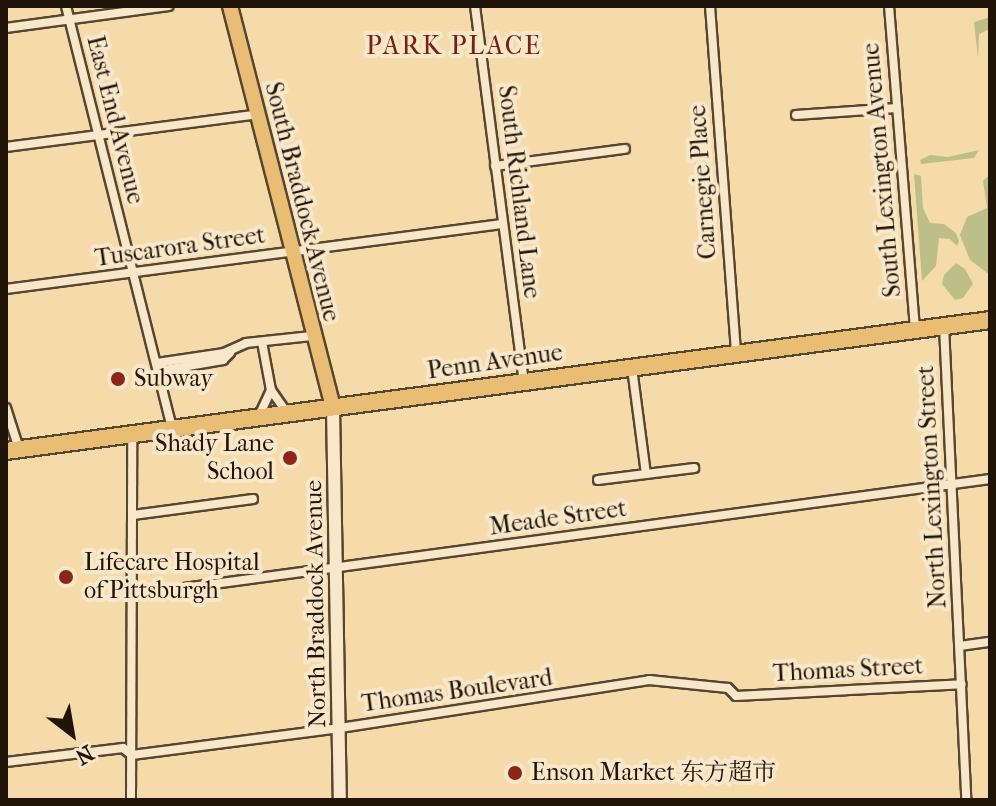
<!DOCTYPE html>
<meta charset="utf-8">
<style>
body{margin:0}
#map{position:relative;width:996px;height:806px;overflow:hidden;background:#f5daaa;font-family:"IM FELL French Canon","Noto Serif SC",serif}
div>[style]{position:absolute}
.green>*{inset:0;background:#bcc088}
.roads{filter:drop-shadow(2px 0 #564631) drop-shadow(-2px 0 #564631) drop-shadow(0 2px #564631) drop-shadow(0 -2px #564631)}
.street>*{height:8px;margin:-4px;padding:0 4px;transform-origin:4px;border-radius:4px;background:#f8e7c8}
.secondary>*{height:12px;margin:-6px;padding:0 6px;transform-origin:6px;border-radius:6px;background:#f8e7c8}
.primary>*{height:14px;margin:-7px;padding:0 7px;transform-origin:7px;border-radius:7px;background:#eabd75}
.highway>*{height:16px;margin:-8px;padding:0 8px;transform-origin:8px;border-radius:8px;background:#eabd75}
.dots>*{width:22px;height:22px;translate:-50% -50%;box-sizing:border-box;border:4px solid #f8e7c8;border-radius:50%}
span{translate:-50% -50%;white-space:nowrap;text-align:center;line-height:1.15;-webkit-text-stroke:8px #f8e7c8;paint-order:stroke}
.street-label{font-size:24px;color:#211409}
.poi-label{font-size:24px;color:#211409}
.left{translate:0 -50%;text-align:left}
.right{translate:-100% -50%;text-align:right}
.neighbourhood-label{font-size:26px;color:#7a1f14;letter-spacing:2px}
.frame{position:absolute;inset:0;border:8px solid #211409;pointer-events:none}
.north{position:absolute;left:32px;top:694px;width:80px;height:80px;-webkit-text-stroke:6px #f8e7c8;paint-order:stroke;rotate:149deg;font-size:22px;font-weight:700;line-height:32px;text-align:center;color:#211409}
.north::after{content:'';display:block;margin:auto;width:28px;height:36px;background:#211409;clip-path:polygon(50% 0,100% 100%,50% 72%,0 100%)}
</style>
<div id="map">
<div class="green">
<div style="clip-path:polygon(990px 17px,990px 29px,979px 34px,978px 58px,974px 22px)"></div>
<div style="clip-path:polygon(979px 150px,974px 158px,921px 164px,920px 160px,930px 155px,948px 157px)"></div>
<div style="clip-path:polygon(914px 174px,921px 176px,923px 208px,930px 223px,944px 224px,956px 233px,959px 241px,957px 246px,950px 239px,939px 238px,936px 266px,922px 281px)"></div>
<div style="clip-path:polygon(990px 174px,990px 275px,970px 260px,960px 235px,967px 217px,987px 208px,983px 181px)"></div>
<div style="clip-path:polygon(956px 263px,965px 269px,973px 284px,963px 298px,955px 300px,942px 284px,944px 275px)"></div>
</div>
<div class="roads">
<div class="street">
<div style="left:66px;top:6px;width:436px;rotate:75.9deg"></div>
<div style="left:475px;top:6px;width:378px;rotate:82.6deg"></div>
<div style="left:710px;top:6px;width:348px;rotate:85.7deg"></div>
<div style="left:889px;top:6px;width:325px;rotate:85.4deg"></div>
<div style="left:6px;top:28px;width:164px;rotate:-7.7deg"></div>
<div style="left:796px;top:115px;width:101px;rotate:-4deg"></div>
<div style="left:6px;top:147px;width:255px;rotate:-7.4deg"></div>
<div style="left:495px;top:166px;width:131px;rotate:-7.5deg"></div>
<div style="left:6px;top:289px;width:500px;rotate:-7.47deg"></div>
<div style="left:944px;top:326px;width:475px;rotate:87.3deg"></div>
<div style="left:262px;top:342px;width:49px;rotate:79.4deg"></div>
<div style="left:271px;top:390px;width:28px;rotate:55deg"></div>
<div style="left:157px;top:363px;width:68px;rotate:-8.5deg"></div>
<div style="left:224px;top:353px;width:24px;rotate:-24deg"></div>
<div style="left:246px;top:343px;width:66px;rotate:-6.1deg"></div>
<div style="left:632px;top:368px;width:107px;rotate:82.5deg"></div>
<div style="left:159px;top:371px;width:65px;rotate:-9.8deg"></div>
<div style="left:223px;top:360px;width:10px;rotate:-45deg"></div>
<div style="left:6px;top:408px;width:43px;rotate:72.4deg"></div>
<div style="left:258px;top:418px;width:31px;rotate:-65deg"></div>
<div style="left:598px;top:480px;width:97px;rotate:-7.1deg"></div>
<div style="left:133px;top:515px;width:121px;rotate:-7.6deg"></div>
<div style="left:132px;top:595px;width:866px;rotate:-7.7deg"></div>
<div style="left:960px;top:646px;width:30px;rotate:-8deg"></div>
<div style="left:6px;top:762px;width:118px;rotate:-6.8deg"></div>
<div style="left:123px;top:748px;width:11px;rotate:38deg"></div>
<div style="left:132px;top:755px;width:210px;rotate:-7.4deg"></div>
<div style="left:340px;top:728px;width:313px;rotate:-8.8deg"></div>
<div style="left:649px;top:680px;width:79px;rotate:5.8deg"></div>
<div style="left:728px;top:688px;width:11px;rotate:45deg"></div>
<div style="left:736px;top:696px;width:226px;rotate:-3deg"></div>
<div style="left:131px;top:800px;width:365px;rotate:-89.8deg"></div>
</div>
<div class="secondary">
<div style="left:333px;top:408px;width:392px;rotate:89deg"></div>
</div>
<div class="primary">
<div style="left:230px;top:6px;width:415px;rotate:75.6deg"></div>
</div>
<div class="highway">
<div style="left:6px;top:451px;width:993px;rotate:-7.58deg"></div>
</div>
</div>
<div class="dots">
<div style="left:118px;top:379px;background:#8f2418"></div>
<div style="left:290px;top:458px;background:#8f2418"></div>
<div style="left:66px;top:577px;background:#8f2418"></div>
<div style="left:515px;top:773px;background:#8f2418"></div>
</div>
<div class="street-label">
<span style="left:115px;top:120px;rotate:76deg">East End Avenue</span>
<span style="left:882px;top:170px;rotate:-95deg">South Lexington Avenue</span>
<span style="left:703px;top:182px;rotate:-94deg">Carnegie Place</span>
<span style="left:519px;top:192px;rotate:83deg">South Richland Lane</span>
<span style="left:302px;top:202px;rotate:76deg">South Braddock Avenue</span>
<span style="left:180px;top:247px;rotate:-8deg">Tuscarora Street</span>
<span style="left:495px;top:362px;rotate:-8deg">Penn Avenue</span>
<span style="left:932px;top:487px;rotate:-93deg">North Lexington Street</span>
<span style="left:558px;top:518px;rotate:-8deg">Meade Street</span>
<span style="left:316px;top:604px;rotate:-91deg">North Braddock Avenue</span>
<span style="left:848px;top:670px;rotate:-3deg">Thomas Street</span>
<span style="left:457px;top:691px;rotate:-8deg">Thomas Boulevard</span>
</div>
<div class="poi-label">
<span class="left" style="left:134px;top:379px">Subway</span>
<span class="right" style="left:274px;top:458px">Shady Lane<br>School</span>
<span class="left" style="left:84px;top:577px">Lifecare Hospital<br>of Pittsburgh</span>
<span class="left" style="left:531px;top:773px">Enson Market 东方超市</span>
</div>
<div class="neighbourhood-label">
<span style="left:454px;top:46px">PARK PLACE</span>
</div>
<div class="frame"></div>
<div class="north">N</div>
</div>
